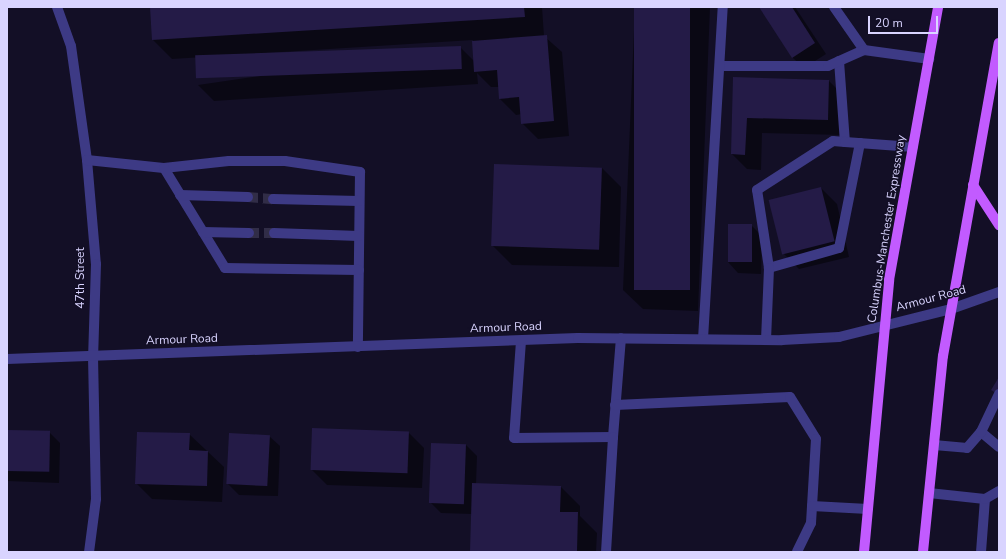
<!DOCTYPE html>
<style>
body{margin:0}
#map{position:relative;width:1006px;height:559px;overflow:hidden;background:#130f26;font-family:"Nunito Sans",sans-serif}
div>[style]{position:absolute}
.shadow>*{inset:0;background:#0007}
.building>*{inset:0;background:#241b47;transform-origin:0 0}
.minor-tunnel>*{height:10px;margin-top:-5px;transform-origin:0;background:repeating-linear-gradient(90deg,#312d47 0 10px,transparent 0 15px)}
.minor>*{height:10px;margin:-5px;padding:0 5px;transform-origin:5px;border-radius:5px;background:#3d3a85}
.major>*{height:10px;margin:-5px;padding:0 5px;transform-origin:5px;border-radius:5px;background:#c25bff}
span{translate:-50% -50%;white-space:nowrap;text-align:center;line-height:1.15;-webkit-text-stroke:3px #130f26;paint-order:stroke}
.street-label{font-size:12px;color:#d9d4ff}
.frame{position:absolute;inset:0;border:8px solid #d9d4ff;pointer-events:none}
.scale{position:absolute;left:868px;top:16px;width:70px;height:18px;box-sizing:border-box;border:2px solid #d9d4ff;border-top:0;padding-left:5px;font-size:12px;line-height:14px;white-space:nowrap;color:#d9d4ff;-webkit-text-stroke:3px #130f26;paint-order:stroke}
</style>
<div id="map">
<div class="shadow">
<div style="clip-path:polygon(151px 7px,542px 7px,544px 36px,562px 52px,569px 136px,538px 139px,522px 123px,522px 114px,516px 115px,500px 99px,499px 87px,491px 87px,477px 73px,478px 84px,214px 101px,198px 85px,460px 47px,474px 61px,473px 40px,172px 59px,153px 40px)"></div>
<div style="clip-path:polygon(635px 7px,710px 7px,698px 311px,643px 309px,623px 290px)"></div>
<div style="clip-path:polygon(760px 7px,795px 7px,826px 54px,804px 68px,793px 58px)"></div>
<div style="clip-path:polygon(734px 78px,829px 81px,844px 96px,843px 135px,762px 133px,761px 170px,747px 169px,732px 154px)"></div>
<div style="clip-path:polygon(602px 168px,621px 187px,619px 267px,512px 265px,493px 246px)"></div>
<div style="clip-path:polygon(821px 188px,837px 204px,849px 257px,799px 269px,783px 253px)"></div>
<div style="clip-path:polygon(729px 225px,751px 225px,762px 236px,761px 274px,738px 273px,728px 262px)"></div>
<div style="clip-path:polygon(7px 431px,49px 432px,60px 443px,59px 483px,7px 481px)"></div>
<div style="clip-path:polygon(408px 432px,424px 448px,422px 488px,327px 485px,311px 469px)"></div>
<div style="clip-path:polygon(189px 434px,224px 467px,222px 502px,152px 499px,136px 483px)"></div>
<div style="clip-path:polygon(269px 436px,280px 446px,278px 496px,239px 495px,228px 484px)"></div>
<div style="clip-path:polygon(466px 445px,477px 456px,476px 484px,561px 487px,580px 506px,580px 516px,597px 533px,596px 552px,471px 552px,472px 514px,441px 513px,430px 502px)"></div>
</div>
<div class="building">
<div style="clip-path:polygon(150px 7px,524px 7px,525px 17px,152px 40px)"></div>
<div style="left:634px;top:7px;width:56px;height:283px"></div>
<div style="clip-path:polygon(759px 7px,792px 7px,815px 43px,792px 58px)"></div>
<div style="clip-path:polygon(547px 35px,554px 121px,521px 124px,519px 97px,499px 99px,497px 70px,474px 72px,472px 41px)"></div>
<div style="left:461px;top:46px;width:23px;height:266px;rotate:88deg"></div>
<div style="clip-path:polygon(733px 77px,829px 80px,828px 120px,747px 118px,745px 155px,731px 154px)"></div>
<div style="left:494px;top:164px;width:108px;height:82px;rotate:2deg"></div>
<div style="left:821px;top:187px;width:56px;height:54px;rotate:76deg"></div>
<div style="left:728px;top:224px;width:24px;height:38px"></div>
<div style="clip-path:polygon(999px 377px,999px 395px,991px 390px)"></div>
<div style="left:312px;top:428px;width:97px;height:42px;rotate:2deg"></div>
<div style="left:7px;top:430px;width:43px;height:41px;rotate:1deg"></div>
<div style="clip-path:polygon(137px 432px,190px 433px,189px 450px,208px 451px,207px 486px,135px 484px)"></div>
<div style="left:229px;top:433px;width:41px;height:51px;rotate:3deg"></div>
<div style="left:431px;top:443px;width:35px;height:60px;rotate:2deg"></div>
<div style="clip-path:polygon(472px 483px,561px 486px,560px 512px,578px 512px,577px 552px,470px 552px)"></div>
</div>
<div class="minor-tunnel">
<div style="left:248px;top:197px;width:25px;rotate:5deg"></div>
<div style="left:249px;top:233px;width:25px"></div>
</div>
<div class="minor">
<div style="left:57px;top:7px;width:41px;rotate:70.3deg"></div>
<div style="left:71px;top:46px;width:115px;rotate:82deg"></div>
<div style="left:87px;top:160px;width:104px;rotate:85.1deg"></div>
<div style="left:96px;top:264px;width:93px;rotate:91.8deg"></div>
<div style="left:93px;top:357px;width:142px;rotate:88.8deg"></div>
<div style="left:96px;top:499px;width:53px;rotate:97.5deg"></div>
<div style="left:834px;top:7px;width:52px;rotate:55.1deg"></div>
<div style="left:864px;top:50px;width:66px;rotate:7.9deg"></div>
<div style="left:839px;top:61px;width:81px;rotate:85.8deg"></div>
<div style="left:720px;top:66px;width:108px"></div>
<div style="left:828px;top:66px;width:39px;rotate:-24deg"></div>
<div style="left:860px;top:143px;width:107px;rotate:101.3deg"></div>
<div style="left:839px;top:248px;width:73px;rotate:164.1deg"></div>
<div style="left:769px;top:268px;width:79px;rotate:-98.7deg"></div>
<div style="left:757px;top:190px;width:90px;rotate:-32.8deg"></div>
<div style="left:833px;top:141px;width:12px;rotate:5deg"></div>
<div style="left:845px;top:142px;width:68px;rotate:4.2deg"></div>
<div style="left:87px;top:160px;width:77px;rotate:5.9deg"></div>
<div style="left:164px;top:168px;width:65px;rotate:-6.1deg"></div>
<div style="left:229px;top:161px;width:56px"></div>
<div style="left:285px;top:161px;width:76px;rotate:8.3deg"></div>
<div style="left:360px;top:172px;width:175px;rotate:90.7deg"></div>
<div style="left:164px;top:168px;width:117px;rotate:58.6deg"></div>
<div style="left:225px;top:268px;width:134px;rotate:0.9deg"></div>
<div style="left:180px;top:195px;width:68px;rotate:1.7deg"></div>
<div style="left:273px;top:199px;width:86px;rotate:1.3deg"></div>
<div style="left:203px;top:232px;width:46px;rotate:1.2deg"></div>
<div style="left:274px;top:233px;width:85px;rotate:2deg"></div>
<div style="left:703px;top:339px;width:333px;rotate:-86.6deg"></div>
<div style="left:766px;top:340px;width:72px;rotate:-87.6deg"></div>
<div style="left:521px;top:341px;width:97px;rotate:94.1deg"></div>
<div style="left:514px;top:438px;width:99px;rotate:-0.6deg"></div>
<div style="left:613px;top:437px;width:99px;rotate:-85.4deg"></div>
<div style="left:7px;top:359px;width:571px;rotate:-2.11deg"></div>
<div style="left:578px;top:338px;width:204px;rotate:0.6deg"></div>
<div style="left:782px;top:340px;width:57px;rotate:-3deg"></div>
<div style="left:839px;top:337px;width:115px;rotate:-14deg"></div>
<div style="left:951px;top:309px;width:51px;rotate:-19.5deg"></div>
<div style="left:615px;top:405px;width:175px;rotate:-2.6deg"></div>
<div style="left:790px;top:397px;width:49px;rotate:58.2deg"></div>
<div style="left:816px;top:439px;width:84px;rotate:93.4deg"></div>
<div style="left:811px;top:523px;width:32px;rotate:116deg"></div>
<div style="left:981px;top:432px;width:23px;rotate:40deg"></div>
<div style="left:934px;top:445px;width:33px;rotate:5deg"></div>
<div style="left:967px;top:448px;width:21px;rotate:-49deg"></div>
<div style="left:981px;top:432px;width:42px;rotate:-64.7deg"></div>
<div style="left:929px;top:493px;width:56px;rotate:6.1deg"></div>
<div style="left:812px;top:506px;width:56px;rotate:3.1deg"></div>
<div style="left:606px;top:552px;width:115px;rotate:-86.5deg"></div>
<div style="left:981px;top:552px;width:53px;rotate:-85.7deg"></div>
<div style="left:985px;top:499px;width:16px;rotate:-30deg"></div>
</div>
<div class="major">
<div style="left:973px;top:185px;width:48px;rotate:57deg"></div>
<div style="left:864px;top:552px;width:273px;rotate:-84.7deg"></div>
<div style="left:889px;top:280px;width:277px;rotate:-79.8deg"></div>
<div style="left:923px;top:552px;width:197px;rotate:-84.2deg"></div>
<div style="left:943px;top:356px;width:318px;rotate:-79.9deg"></div>
</div>
<div class="street-label">
<span style="left:887px;top:229px;rotate:-81deg">Columbus-Manchester Expressway</span>
<span style="left:81px;top:278px;rotate:-90deg">47th Street</span>
<span style="left:931px;top:299px;rotate:-15deg">Armour Road</span>
<span style="left:506px;top:328px;rotate:-2deg">Armour Road</span>
<span style="left:182px;top:340px;rotate:-2deg">Armour Road</span>
</div>
<div class="frame"></div>
<div class="scale">20 m</div>
</div>
